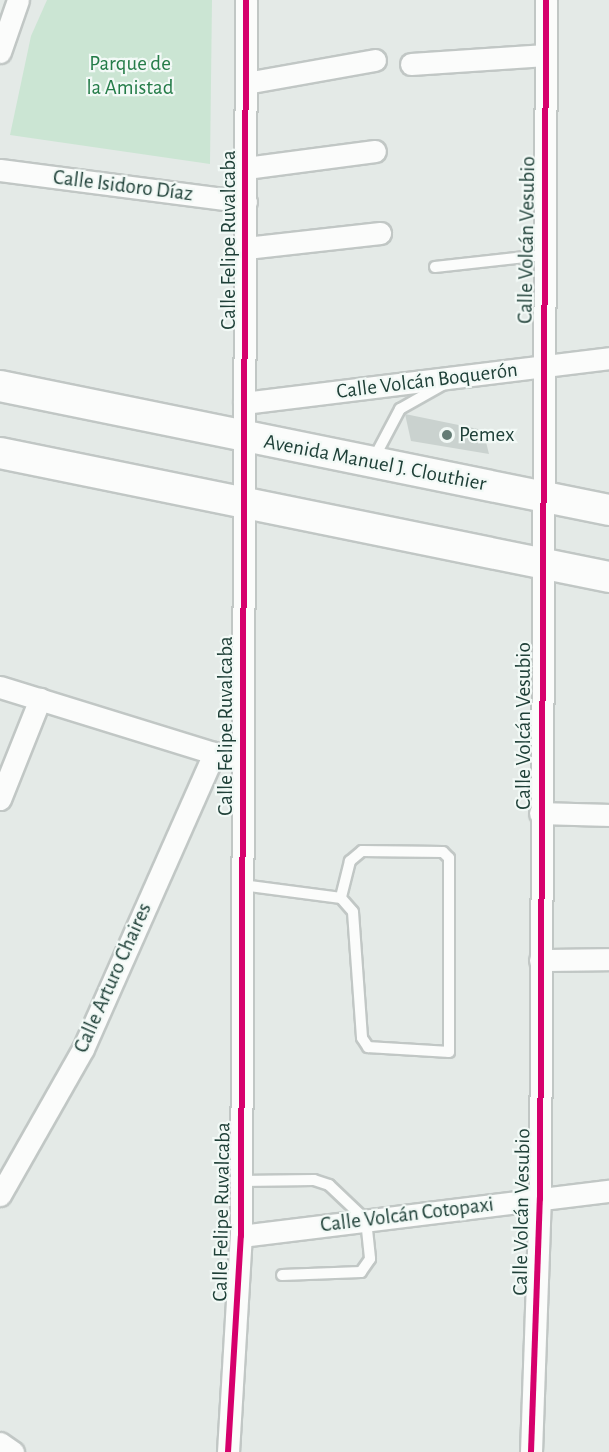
<!DOCTYPE html>
<meta charset="utf-8">
<style>
body{margin:0}
#map{position:relative;width:609px;height:1452px;overflow:hidden;background:#e4eae7;font-family:"Alegreya Sans",sans-serif}
div>[style]{position:absolute}
.green>*{inset:0;background:#cbe5d3}
.building>*{inset:0;background:#cad2cf}
.roads{filter:drop-shadow(2px 0 #c1c7c5) drop-shadow(-2px 0 #c1c7c5) drop-shadow(0 2px #c1c7c5) drop-shadow(0 -2px #c1c7c5)}
.service>*{height:10px;margin:-5px;padding:0 5px;transform-origin:5px;border-radius:5px;background:#fbfcfb}
.minor>*{height:21px;margin:-10.5px;padding:0 10.5px;transform-origin:10.5px;border-radius:10.5px;background:#fbfcfb}
.secondary>*{height:30px;margin:-15px;padding:0 15px;transform-origin:15px;border-radius:15px;background:#fbfcfb}
.cycleway>*{height:6px;margin:-3px;padding:0 3px;transform-origin:3px;border-radius:3px;background:#d6006c}
.dots>*{width:16px;height:16px;translate:-50% -50%;box-sizing:border-box;border:3px solid #f2f9f6;border-radius:50%}
span{translate:-50% -50%;white-space:nowrap;text-align:center;line-height:1.15;-webkit-text-stroke:4.5px #f2f9f6;paint-order:stroke}
.park-label{font-size:21px;color:#247c48}
.street-label{font-size:21px;color:#1f4038}
.poi-label{font-size:21px;color:#1f4038}
.left{translate:0 -50%;text-align:left}
</style>
<div id="map">
<div class="green">
<div style="clip-path:polygon(47px 0,212px 0,210px 164px,10px 135px,31px 36px)"></div>
</div>
<div class="building">
<div style="clip-path:polygon(405px 414px,483px 430px,489px 454px,411px 441px)"></div>
</div>
<div class="roads">
<div class="service">
<div style="left:435px;top:267px;width:109px;rotate:-6.3deg"></div>
<div style="left:373px;top:460px;width:58px;rotate:-62.1deg"></div>
<div style="left:400px;top:409px;width:53px;rotate:-29.5deg"></div>
<div style="left:242px;top:885px;width:100px;rotate:7.5deg"></div>
<div style="left:341px;top:898px;width:18px;rotate:49deg"></div>
<div style="left:353px;top:912px;width:126px;rotate:85.9deg"></div>
<div style="left:362px;top:1038px;width:11px;rotate:56deg"></div>
<div style="left:368px;top:1047px;width:81px;rotate:3.5deg"></div>
<div style="left:449px;top:1052px;width:194px;rotate:-90deg"></div>
<div style="left:449px;top:858px;width:8px;rotate:-135deg"></div>
<div style="left:443px;top:852px;width:81px;rotate:-179.3deg"></div>
<div style="left:362px;top:851px;width:16px;rotate:140deg"></div>
<div style="left:350px;top:861px;width:38px;rotate:104deg"></div>
<div style="left:241px;top:1181px;width:73px;rotate:-0.8deg"></div>
<div style="left:314px;top:1180px;width:16px;rotate:18deg"></div>
<div style="left:329px;top:1185px;width:51px;rotate:43.4deg"></div>
<div style="left:366px;top:1220px;width:39px;rotate:84deg"></div>
<div style="left:370px;top:1259px;width:16px;rotate:125deg"></div>
<div style="left:361px;top:1272px;width:79px;rotate:177.8deg"></div>
</div>
<div class="minor">
<div style="left:0;top:52px;width:55px;rotate:-70.9deg"></div>
<div style="left:411px;top:64px;width:135px;rotate:-3.8deg"></div>
<div style="left:246px;top:83px;width:131px;rotate:-10.1deg"></div>
<div style="left:246px;top:168px;width:130px;rotate:-7.5deg"></div>
<div style="left:0;top:170px;width:248px;rotate:7.4deg"></div>
<div style="left:246px;top:248px;width:135px;rotate:-6.4deg"></div>
<div style="left:244px;top:403px;width:368px;rotate:-7deg"></div>
<div style="left:0;top:687px;width:237px;rotate:17.2deg"></div>
<div style="left:0;top:799px;width:108px;rotate:-68.2deg"></div>
<div style="left:540px;top:813px;width:69px;rotate:1.7deg"></div>
<div style="left:540px;top:960px;width:69px;rotate:-0.8deg"></div>
<div style="left:0;top:1195px;width:168px;rotate:-60.4deg"></div>
<div style="left:83px;top:1049px;width:324px;rotate:-66.1deg"></div>
<div style="left:241px;top:1236px;width:371px;rotate:-7deg"></div>
<div style="left:0;top:1443px;width:16px;rotate:35deg"></div>
<div style="left:228px;top:1452px;width:216px;rotate:-86.6deg"></div>
<div style="left:241px;top:1236px;width:1236px;rotate:-89.77deg"></div>
<div style="left:531px;top:1452px;width:253px;rotate:-88deg"></div>
<div style="left:540px;top:1199px;width:1199px;rotate:-89.71deg"></div>
</div>
<div class="secondary">
<div style="left:0;top:386px;width:621px;rotate:11.51deg"></div>
<div style="left:0;top:453px;width:621px;rotate:11.51deg"></div>
</div>
</div>
<div class="cycleway">
<div style="left:228px;top:1452px;width:216px;rotate:-86.6deg"></div>
<div style="left:241px;top:1236px;width:1236px;rotate:-89.77deg"></div>
<div style="left:531px;top:1452px;width:253px;rotate:-88deg"></div>
<div style="left:540px;top:1199px;width:1199px;rotate:-89.71deg"></div>
</div>
<div class="dots">
<div style="left:447px;top:435px;background:#647c75"></div>
</div>
<div class="park-label">
<span style="left:130px;top:76px">Parque de<br>la Amistad</span>
</div>
<div class="street-label">
<span style="left:123px;top:186px;rotate:7deg">Calle Isidoro Díaz</span>
<span style="left:229px;top:240px;rotate:-90deg">Calle Felipe Ruvalcaba</span>
<span style="left:527px;top:240px;rotate:-89deg">Calle Volcán Vesubio</span>
<span style="left:427px;top:381px;rotate:-7deg">Calle Volcán Boquerón</span>
<span style="left:375px;top:463px;rotate:11deg">Avenida Manuel J. Clouthier</span>
<span style="left:226px;top:726px;rotate:-90deg">Calle Felipe Ruvalcaba</span>
<span style="left:524px;top:726px;rotate:-90deg">Calle Volcán Vesubio</span>
<span style="left:113px;top:978px;rotate:-66deg">Calle Arturo Chaires</span>
<span style="left:222px;top:1212px;rotate:-89deg">Calle Felipe Ruvalcaba</span>
<span style="left:522px;top:1212px;rotate:-89deg">Calle Volcán Vesubio</span>
<span style="left:407px;top:1215px;rotate:-7deg">Calle Volcán Cotopaxi</span>
</div>
<div class="poi-label">
<span class="left" style="left:459px;top:435px">Pemex</span>
</div>
</div>
